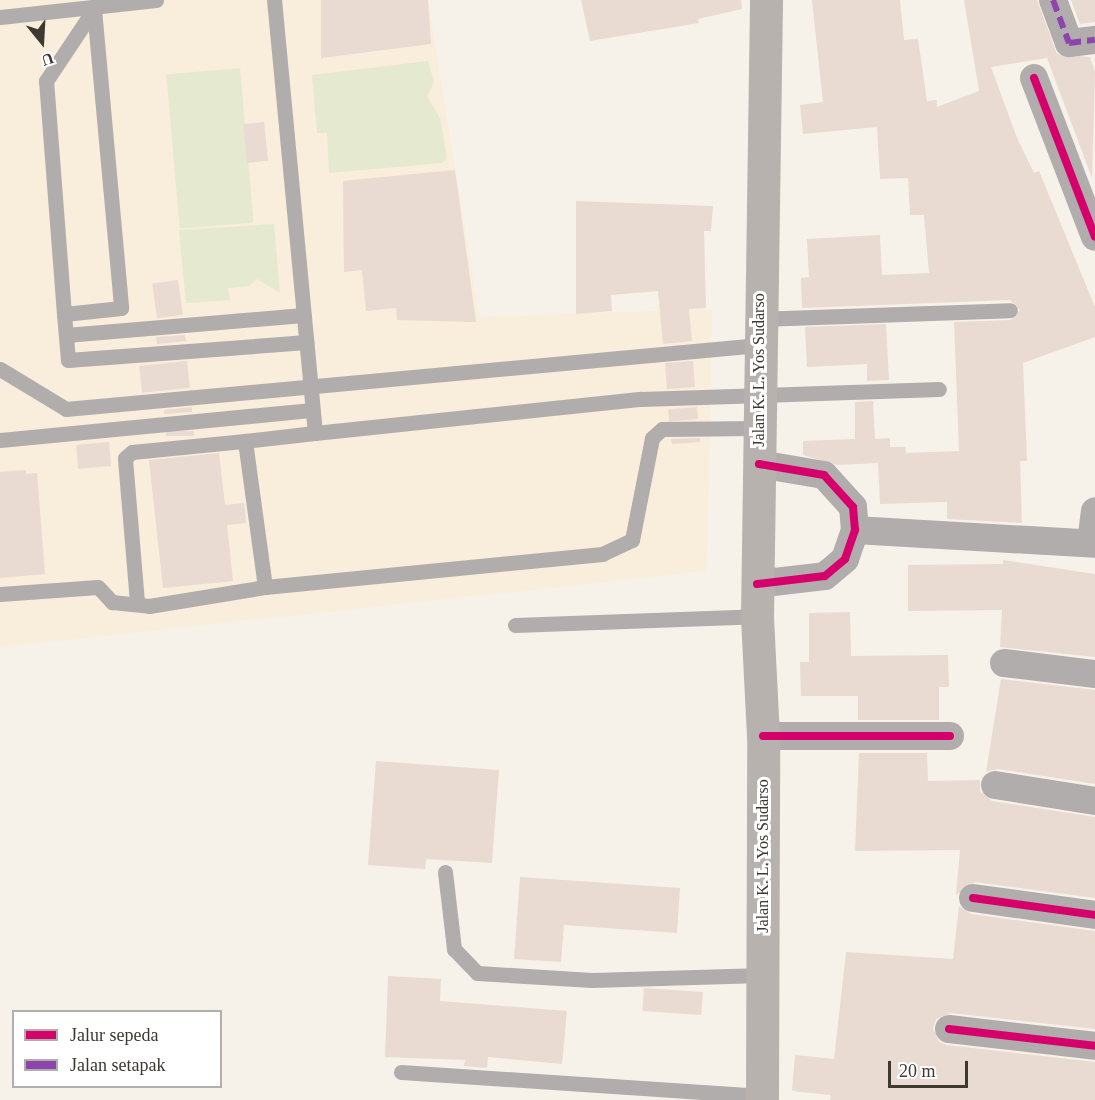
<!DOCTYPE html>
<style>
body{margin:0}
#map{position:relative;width:1095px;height:1100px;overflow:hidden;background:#f7f2e9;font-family:"Times New Roman",serif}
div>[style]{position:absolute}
.built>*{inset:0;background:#f9eddb}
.green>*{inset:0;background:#e4e9cf;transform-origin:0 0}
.building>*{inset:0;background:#e9dad2;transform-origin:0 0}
.service>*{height:15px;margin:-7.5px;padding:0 7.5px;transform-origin:7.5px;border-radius:7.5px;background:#b0adac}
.minor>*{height:28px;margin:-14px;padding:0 14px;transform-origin:14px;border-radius:14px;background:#b0adac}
.trunk>*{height:33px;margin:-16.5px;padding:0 16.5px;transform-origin:16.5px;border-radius:16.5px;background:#b7b2ae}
.quiet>*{height:6px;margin-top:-3px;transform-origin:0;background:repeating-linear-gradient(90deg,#8e44ad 0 12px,transparent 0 18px)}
.cycleway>*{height:8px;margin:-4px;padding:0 4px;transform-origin:4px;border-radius:4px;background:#d6006c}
span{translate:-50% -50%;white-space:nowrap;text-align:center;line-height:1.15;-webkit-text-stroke:6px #fff;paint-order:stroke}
.street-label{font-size:16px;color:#3d3830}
.legend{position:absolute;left:12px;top:1010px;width:210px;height:78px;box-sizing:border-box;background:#fff;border:2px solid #b1afac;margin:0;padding:8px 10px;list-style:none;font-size:18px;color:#3d3830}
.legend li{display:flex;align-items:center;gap:12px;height:30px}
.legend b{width:30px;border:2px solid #b1afac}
.north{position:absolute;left:12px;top:12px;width:60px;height:60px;-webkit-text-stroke:4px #fff;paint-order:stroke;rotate:162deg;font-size:16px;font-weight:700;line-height:24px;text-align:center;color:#3d3830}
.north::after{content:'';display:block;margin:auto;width:21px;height:27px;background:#3d3830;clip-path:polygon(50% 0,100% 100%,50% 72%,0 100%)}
.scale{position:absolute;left:888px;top:1061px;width:80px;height:27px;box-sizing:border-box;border:3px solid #3d3830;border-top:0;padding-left:8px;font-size:18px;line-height:21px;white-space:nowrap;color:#3d3830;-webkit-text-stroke:4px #fff;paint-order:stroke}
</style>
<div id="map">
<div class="built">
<div style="clip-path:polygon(0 0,428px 0,479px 317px,712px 309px,707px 571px,0 647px)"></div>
</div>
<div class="green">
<div style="clip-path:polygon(428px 61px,434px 82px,427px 96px,440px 118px,447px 158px,442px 163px,329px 173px,327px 133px,317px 133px,312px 75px)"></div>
<div style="left:240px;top:68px;width:155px;height:74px;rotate:85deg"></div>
<div style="clip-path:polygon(274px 224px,280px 293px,257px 279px,249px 286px,228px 288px,230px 300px,186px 303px,179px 230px)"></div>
</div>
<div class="building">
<div style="clip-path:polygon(321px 0,428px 0,431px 44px,321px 58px)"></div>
<div style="clip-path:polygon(581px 0,741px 0,742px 9px,698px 19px,699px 23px,590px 41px)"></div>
<div style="clip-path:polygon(812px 0,900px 0,904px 40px,918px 39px,927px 101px,937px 100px,937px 107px,979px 91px,964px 0,1037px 0,1057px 54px,1090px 57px,1095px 72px,1092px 178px,1047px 58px,991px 67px,1017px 138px,1034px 173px,1039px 171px,1095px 307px,1095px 337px,1023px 363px,1027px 461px,1020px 461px,1022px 523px,947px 519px,947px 502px,880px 504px,878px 463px,837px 465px,803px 455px,803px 441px,855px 439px,855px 402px,873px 401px,875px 439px,890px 438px,890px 447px,905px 447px,906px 453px,959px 451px,954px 322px,1011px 320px,1020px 310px,1010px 300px,802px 308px,801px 278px,809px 277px,807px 239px,880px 235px,882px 275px,929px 273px,924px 215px,910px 215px,908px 178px,880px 179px,877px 127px,803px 134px,800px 105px,823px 102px)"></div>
<div style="clip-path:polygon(1071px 0,1095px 0,1095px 22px,1080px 24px)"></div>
<div style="left:264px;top:122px;width:39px;height:21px;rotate:84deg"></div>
<div style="clip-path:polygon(455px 170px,476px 322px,397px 320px,396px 308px,366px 311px,362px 270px,344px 272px,343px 181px)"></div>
<div style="clip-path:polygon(576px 201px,713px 206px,711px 231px,704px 231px,706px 308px,689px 309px,692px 341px,663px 344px,658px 291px,611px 295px,612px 311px,576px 314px)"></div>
<div style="left:178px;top:280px;width:35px;height:26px;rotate:82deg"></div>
<div style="clip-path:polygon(886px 324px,889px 380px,867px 381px,867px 364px,807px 367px,805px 327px)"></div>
<div style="clip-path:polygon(185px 335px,186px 341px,157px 344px,156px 337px)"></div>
<div style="left:187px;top:361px;width:27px;height:48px;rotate:84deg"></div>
<div style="left:693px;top:361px;width:26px;height:28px;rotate:86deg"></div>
<div style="clip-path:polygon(192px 407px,192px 412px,164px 414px,164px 410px)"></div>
<div style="left:697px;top:407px;width:12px;height:29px;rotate:85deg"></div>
<div style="left:194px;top:431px;width:5px;height:28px;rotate:90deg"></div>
<div style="clip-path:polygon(700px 438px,700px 442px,672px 444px,671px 439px)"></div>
<div style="left:109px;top:442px;width:24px;height:33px;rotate:85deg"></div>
<div style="clip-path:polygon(219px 453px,225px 505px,244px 503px,245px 510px,246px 523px,227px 525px,233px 581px,163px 588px,149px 460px)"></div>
<div style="clip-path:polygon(26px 470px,26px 474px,37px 473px,45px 574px,0 578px,0 472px)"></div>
<div style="clip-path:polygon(1003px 560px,1095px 574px,1095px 657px,1000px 647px,1002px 610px,908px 611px,908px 565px,1003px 564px)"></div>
<div style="clip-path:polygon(850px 612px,851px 656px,948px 655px,949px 687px,939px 687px,939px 720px,858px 720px,858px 696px,801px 696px,800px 662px,809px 662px,809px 613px)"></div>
<div style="clip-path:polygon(1001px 679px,1095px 690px,1095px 784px,998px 769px,986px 772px)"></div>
<div style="clip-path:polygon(859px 753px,927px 753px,928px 781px,980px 780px,980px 791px,992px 801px,1095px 817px,1095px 898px,975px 882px,956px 895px,960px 850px,855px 851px)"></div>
<div style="clip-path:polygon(376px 761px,499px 770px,492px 863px,426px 859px,425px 869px,368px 865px)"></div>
<div style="clip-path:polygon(520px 877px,680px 888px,677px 933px,564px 925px,561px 962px,514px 959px)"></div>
<div style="clip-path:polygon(959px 906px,971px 914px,1095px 931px,1095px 1029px,951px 1013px,936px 1019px,933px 1028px,939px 1042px,947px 1045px,1095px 1062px,1095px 1100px,830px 1100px,831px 1095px,792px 1091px,795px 1055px,834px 1059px,846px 952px,953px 959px)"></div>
<div style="clip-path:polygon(388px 976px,441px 979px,440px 1001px,567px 1011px,562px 1064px,488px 1057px,487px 1068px,464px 1066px,465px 1060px,385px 1057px)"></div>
<div style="left:644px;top:988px;width:59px;height:23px;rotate:4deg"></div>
</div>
<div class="service">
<div style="left:94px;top:9px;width:300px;rotate:84.8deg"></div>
<div style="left:121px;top:308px;width:57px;rotate:174deg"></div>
<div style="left:64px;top:314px;width:46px;rotate:85deg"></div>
<div style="left:68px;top:360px;width:239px;rotate:-4.3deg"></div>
<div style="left:0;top:17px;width:157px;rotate:-6.2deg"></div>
<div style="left:64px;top:314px;width:234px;rotate:-94.4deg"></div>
<div style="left:46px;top:81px;width:87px;rotate:-56.3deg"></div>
<div style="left:758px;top:319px;width:252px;rotate:-2deg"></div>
<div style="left:66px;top:335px;width:238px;rotate:-4.8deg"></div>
<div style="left:0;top:369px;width:77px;rotate:31.2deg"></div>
<div style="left:66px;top:409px;width:696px;rotate:-5.28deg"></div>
<div style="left:315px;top:433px;width:328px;rotate:-6deg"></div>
<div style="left:641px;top:399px;width:298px;rotate:-1.9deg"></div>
<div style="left:0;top:440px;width:314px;rotate:-5.5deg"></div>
<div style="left:265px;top:587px;width:147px;rotate:-97.8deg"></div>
<div style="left:245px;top:441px;width:70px;rotate:-6.5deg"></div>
<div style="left:315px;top:433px;width:435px;rotate:-95.4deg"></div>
<div style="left:0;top:594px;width:98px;rotate:-4.1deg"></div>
<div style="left:98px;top:587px;width:21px;rotate:47deg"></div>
<div style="left:112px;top:602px;width:37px;rotate:6deg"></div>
<div style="left:149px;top:606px;width:118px;rotate:-9.3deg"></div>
<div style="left:265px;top:587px;width:339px;rotate:-5.6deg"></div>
<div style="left:602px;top:554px;width:33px;rotate:-25deg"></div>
<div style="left:632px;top:540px;width:104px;rotate:-78.9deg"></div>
<div style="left:652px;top:438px;width:13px;rotate:-42deg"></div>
<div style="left:662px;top:429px;width:97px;rotate:-0.6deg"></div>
<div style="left:137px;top:602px;width:144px;rotate:-94.8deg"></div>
<div style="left:125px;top:458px;width:9px;rotate:-41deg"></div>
<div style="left:132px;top:452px;width:114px;rotate:-5.6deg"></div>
<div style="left:515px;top:625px;width:242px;rotate:-2.1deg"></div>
<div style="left:445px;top:872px;width:78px;rotate:83.3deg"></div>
<div style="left:454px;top:949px;width:33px;rotate:46deg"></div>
<div style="left:477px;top:973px;width:115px;rotate:3.5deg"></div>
<div style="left:592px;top:980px;width:171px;rotate:-1.7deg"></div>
<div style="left:401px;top:1072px;width:362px;rotate:3.8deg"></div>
</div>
<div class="minor">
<div style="left:1053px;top:0;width:46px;rotate:69.6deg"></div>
<div style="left:1069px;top:43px;width:26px;rotate:-7deg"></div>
<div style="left:1034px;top:78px;width:170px;rotate:69deg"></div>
<div style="left:855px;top:530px;width:240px;rotate:3.3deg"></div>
<div style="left:1091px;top:543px;width:32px;rotate:-83deg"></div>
<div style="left:757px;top:584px;width:68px;rotate:-6.7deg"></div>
<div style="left:825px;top:576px;width:26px;rotate:-40deg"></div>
<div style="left:845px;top:559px;width:31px;rotate:-71deg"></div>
<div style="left:855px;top:530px;width:23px;rotate:-95deg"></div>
<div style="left:853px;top:507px;width:43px;rotate:-132.2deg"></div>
<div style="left:824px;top:475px;width:66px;rotate:-170.4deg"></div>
<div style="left:1004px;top:663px;width:92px;rotate:6.9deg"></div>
<div style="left:763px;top:736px;width:187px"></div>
<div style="left:995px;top:785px;width:101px;rotate:9.1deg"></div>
<div style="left:973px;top:898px;width:123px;rotate:7.9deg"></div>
<div style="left:949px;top:1029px;width:147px;rotate:6.6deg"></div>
</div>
<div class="trunk">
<div style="left:762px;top:1100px;width:364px;rotate:-89.8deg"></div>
<div style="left:763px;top:736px;width:120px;rotate:-92.9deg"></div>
<div style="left:757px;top:616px;width:616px;rotate:-89.16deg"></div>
</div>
<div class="quiet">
<div style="left:1053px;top:0;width:46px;rotate:69.6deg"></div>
<div style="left:1069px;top:43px;width:26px;rotate:-7deg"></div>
</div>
<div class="cycleway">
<div style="left:1034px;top:78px;width:170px;rotate:69deg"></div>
<div style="left:757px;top:584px;width:68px;rotate:-6.7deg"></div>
<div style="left:825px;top:576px;width:26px;rotate:-40deg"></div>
<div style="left:845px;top:559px;width:31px;rotate:-71deg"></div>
<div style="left:855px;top:530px;width:23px;rotate:-95deg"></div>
<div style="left:853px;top:507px;width:43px;rotate:-132.2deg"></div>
<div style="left:824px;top:475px;width:66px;rotate:-170.4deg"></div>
<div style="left:763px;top:736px;width:187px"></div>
<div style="left:973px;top:898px;width:123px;rotate:7.9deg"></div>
<div style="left:949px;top:1029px;width:147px;rotate:6.6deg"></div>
</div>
<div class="street-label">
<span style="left:759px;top:370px;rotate:-90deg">Jalan K. L. Yos Sudarso</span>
<span style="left:763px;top:856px;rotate:-90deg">Jalan K. L. Yos Sudarso</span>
</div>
<ul class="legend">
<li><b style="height:8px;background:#d6006c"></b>Jalur sepeda</li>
<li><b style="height:8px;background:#8e44ad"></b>Jalan setapak</li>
</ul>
<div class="north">U</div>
<div class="scale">20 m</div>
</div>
